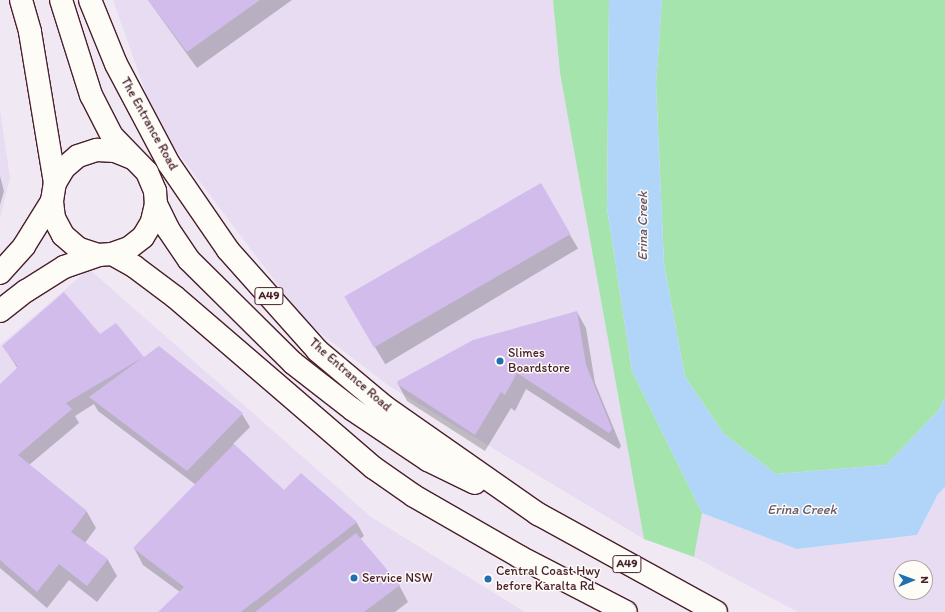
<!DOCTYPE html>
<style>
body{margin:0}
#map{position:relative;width:945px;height:612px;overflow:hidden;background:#f0e9f4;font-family:Itim,sans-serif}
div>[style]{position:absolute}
.built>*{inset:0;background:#e7dcf2}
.green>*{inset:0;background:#a5e4ac}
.water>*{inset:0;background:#b0d5f9}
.shadow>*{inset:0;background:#0003;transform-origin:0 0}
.building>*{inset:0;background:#d2bcec;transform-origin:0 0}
.roads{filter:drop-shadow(1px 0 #4a1f2b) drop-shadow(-1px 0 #4a1f2b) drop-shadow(0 1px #4a1f2b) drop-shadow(0 -1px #4a1f2b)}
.secondary>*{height:22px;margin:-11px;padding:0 11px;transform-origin:11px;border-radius:11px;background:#fdfcf7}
.highway>*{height:22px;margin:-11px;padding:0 11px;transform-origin:11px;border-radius:11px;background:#fdfcf7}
.dots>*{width:11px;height:11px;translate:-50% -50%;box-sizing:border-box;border:2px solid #fdfcf7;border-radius:50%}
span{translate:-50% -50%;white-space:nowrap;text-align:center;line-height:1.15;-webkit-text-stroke:3px #fdfcf7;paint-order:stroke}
.shield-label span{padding:1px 3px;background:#fdfcf7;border:1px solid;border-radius:3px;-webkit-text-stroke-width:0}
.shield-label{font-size:12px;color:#4a1f2b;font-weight:700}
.street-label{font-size:13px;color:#4a1f2b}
.poi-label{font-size:13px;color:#4a1f2b}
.left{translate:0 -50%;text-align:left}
.water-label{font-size:14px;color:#695669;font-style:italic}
.north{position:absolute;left:893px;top:560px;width:40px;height:40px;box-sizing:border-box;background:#fdfcf7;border:1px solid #b5a4a5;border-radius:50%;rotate:89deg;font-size:11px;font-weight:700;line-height:16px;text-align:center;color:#4a1f2b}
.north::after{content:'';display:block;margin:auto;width:14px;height:18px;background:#1f6fb2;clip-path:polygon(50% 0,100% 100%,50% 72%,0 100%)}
</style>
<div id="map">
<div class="built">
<div style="clip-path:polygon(113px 0,553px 0,560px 73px,644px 539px,389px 386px,306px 322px,157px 125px)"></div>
<div style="clip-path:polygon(0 109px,10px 178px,0 219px)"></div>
<div style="clip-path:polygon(89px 269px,371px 517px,525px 612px,0 612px,0 345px)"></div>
<div style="clip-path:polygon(evenodd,945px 487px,945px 612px,798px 612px,694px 557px,702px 513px,798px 549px,917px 535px,938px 494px,945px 487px,901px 568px,925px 568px,925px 592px,901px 592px,901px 568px)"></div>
</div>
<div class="green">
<div style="clip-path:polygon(553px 0,609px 0,607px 208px,632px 371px,702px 513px,694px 557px,644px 539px,560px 73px)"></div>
<div style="clip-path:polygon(662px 0,945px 0,945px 397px,939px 410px,886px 465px,776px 474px,724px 434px,685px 377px,664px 264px,656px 84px)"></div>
</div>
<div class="water">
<div style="clip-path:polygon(609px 0,662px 0,656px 85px,664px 264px,685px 377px,724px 434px,776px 474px,886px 465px,939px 410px,945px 397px,945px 487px,938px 494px,917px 535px,797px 549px,702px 513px,632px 371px,607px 208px)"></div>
</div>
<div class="shadow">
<div style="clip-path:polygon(148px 0,292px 0,197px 68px)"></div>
<div style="clip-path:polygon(0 176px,4px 191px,0 205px)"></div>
<div style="left:540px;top:185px;width:74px;height:225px;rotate:59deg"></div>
<div style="clip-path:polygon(577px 312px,586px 328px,595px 383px,621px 446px,619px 449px,526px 389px,515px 411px,511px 408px,485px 451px,407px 401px,398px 384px)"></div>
<div style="clip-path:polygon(100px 335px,144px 358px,159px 347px,242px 414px,250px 427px,233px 444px,284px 491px,301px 474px,357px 523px,364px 536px,360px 539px,399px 585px,408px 602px,395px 612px,159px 612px,180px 592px,143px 565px,134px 548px,196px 485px,98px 411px,94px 404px,75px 416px,79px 423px,29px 465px,87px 512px,96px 528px,85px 543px,108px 560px,117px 576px,97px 602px,69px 580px,47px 608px,0 568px,0 385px,18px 369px,3px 346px)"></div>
</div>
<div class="building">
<div style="clip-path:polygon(148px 0,260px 0,187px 52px)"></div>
<div style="left:541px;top:183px;width:59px;height:227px;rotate:60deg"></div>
<div style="clip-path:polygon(64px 292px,100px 334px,116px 323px,144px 357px,159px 346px,243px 413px,187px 471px,89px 397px,142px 358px,66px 403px,72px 409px,18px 455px,87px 511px,71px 532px,108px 559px,87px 586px,59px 564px,37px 592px,0 560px,0 384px,18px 367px,2px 346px)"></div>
<div style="clip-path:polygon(577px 311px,586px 365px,612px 429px,609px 433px,517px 373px,505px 395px,501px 392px,475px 435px,397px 384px,398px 381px,473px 340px)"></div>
<div style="clip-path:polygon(234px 444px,284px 490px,301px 473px,357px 522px,241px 612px,158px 612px,184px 587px,133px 548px)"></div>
<div style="clip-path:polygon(356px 533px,400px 585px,364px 612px,255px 612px)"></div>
</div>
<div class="roads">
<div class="secondary">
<div style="left:0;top:273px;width:36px;rotate:-48deg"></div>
<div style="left:24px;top:246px;width:53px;rotate:-58.1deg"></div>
<div style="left:0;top:311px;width:33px;rotate:-38deg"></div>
<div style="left:26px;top:291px;width:45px;rotate:-32.3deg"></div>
<div style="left:64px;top:267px;width:36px;rotate:-19deg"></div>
</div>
<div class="highway">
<div style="left:21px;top:0;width:33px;rotate:74deg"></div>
<div style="left:30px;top:32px;width:153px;rotate:80.6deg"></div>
<div style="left:61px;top:0;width:100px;rotate:72.5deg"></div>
<div style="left:91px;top:95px;width:46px;rotate:62.9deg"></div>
<div style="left:112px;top:136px;width:50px;rotate:45.8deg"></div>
<div style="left:147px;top:172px;width:21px;rotate:67deg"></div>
<div style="left:155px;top:191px;width:13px;rotate:86deg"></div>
<div style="left:156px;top:204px;width:18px;rotate:103deg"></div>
<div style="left:152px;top:222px;width:17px;rotate:121deg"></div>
<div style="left:143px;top:237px;width:18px;rotate:142deg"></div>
<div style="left:129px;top:248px;width:18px;rotate:161deg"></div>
<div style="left:112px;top:254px;width:14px;rotate:176deg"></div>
<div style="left:98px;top:255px;width:20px;rotate:-162deg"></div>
<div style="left:79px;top:249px;width:21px;rotate:-139deg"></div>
<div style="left:63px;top:235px;width:19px;rotate:-118deg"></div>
<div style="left:54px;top:218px;width:17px;rotate:-97deg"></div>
<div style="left:52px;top:201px;width:18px;rotate:-81deg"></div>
<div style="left:55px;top:183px;width:17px;rotate:-59deg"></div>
<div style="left:64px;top:168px;width:18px;rotate:-41deg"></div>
<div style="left:78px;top:156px;width:20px;rotate:-18deg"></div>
<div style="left:97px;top:150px;width:18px;rotate:3deg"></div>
<div style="left:115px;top:151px;width:18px;rotate:22deg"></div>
<div style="left:90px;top:0;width:69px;rotate:67.9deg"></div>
<div style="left:116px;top:64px;width:113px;rotate:62.1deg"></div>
<div style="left:169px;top:164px;width:104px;rotate:55.5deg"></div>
<div style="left:228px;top:250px;width:135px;rotate:48.3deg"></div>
<div style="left:318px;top:351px;width:87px;rotate:39.9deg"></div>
<div style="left:385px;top:407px;width:187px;rotate:35deg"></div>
<div style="left:538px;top:514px;width:203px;rotate:28.8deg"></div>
<div style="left:156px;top:204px;width:28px;rotate:64deg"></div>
<div style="left:168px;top:229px;width:37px;rotate:56deg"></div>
<div style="left:189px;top:260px;width:146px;rotate:44.7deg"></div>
<div style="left:293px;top:363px;width:75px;rotate:37.9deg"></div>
<div style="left:352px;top:409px;width:92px;rotate:33.9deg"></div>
<div style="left:428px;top:460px;width:52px;rotate:26.1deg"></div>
<div style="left:112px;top:254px;width:26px;rotate:29deg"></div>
<div style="left:135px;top:267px;width:50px;rotate:36.9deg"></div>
<div style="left:175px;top:297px;width:262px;rotate:40.7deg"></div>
<div style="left:374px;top:468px;width:49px;rotate:35deg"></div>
<div style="left:414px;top:496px;width:122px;rotate:29.9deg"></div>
<div style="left:520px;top:557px;width:119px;rotate:27.4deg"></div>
</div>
</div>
<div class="dots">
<div style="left:500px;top:361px;background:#1f6fb2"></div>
<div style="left:354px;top:578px;background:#1f6fb2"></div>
<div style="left:488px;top:579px;background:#1f6fb2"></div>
</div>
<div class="shield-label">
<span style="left:269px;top:296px">A49</span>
<span style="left:627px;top:564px">A49</span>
</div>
<div class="street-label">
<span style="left:149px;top:124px;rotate:61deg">The Entrance Road</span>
<span style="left:350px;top:375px;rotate:41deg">The Entrance Road</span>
</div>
<div class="poi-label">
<span class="left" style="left:508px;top:361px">Slimes<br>Boardstore</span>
<span class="left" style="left:496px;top:579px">Central Coast Hwy<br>before Karalta Rd</span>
<span class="left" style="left:362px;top:578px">Service NSW</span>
</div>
<div class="water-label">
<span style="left:643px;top:226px;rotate:-90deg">Erina Creek</span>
<span style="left:802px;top:510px">Erina Creek</span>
</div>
<div class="north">N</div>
</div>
